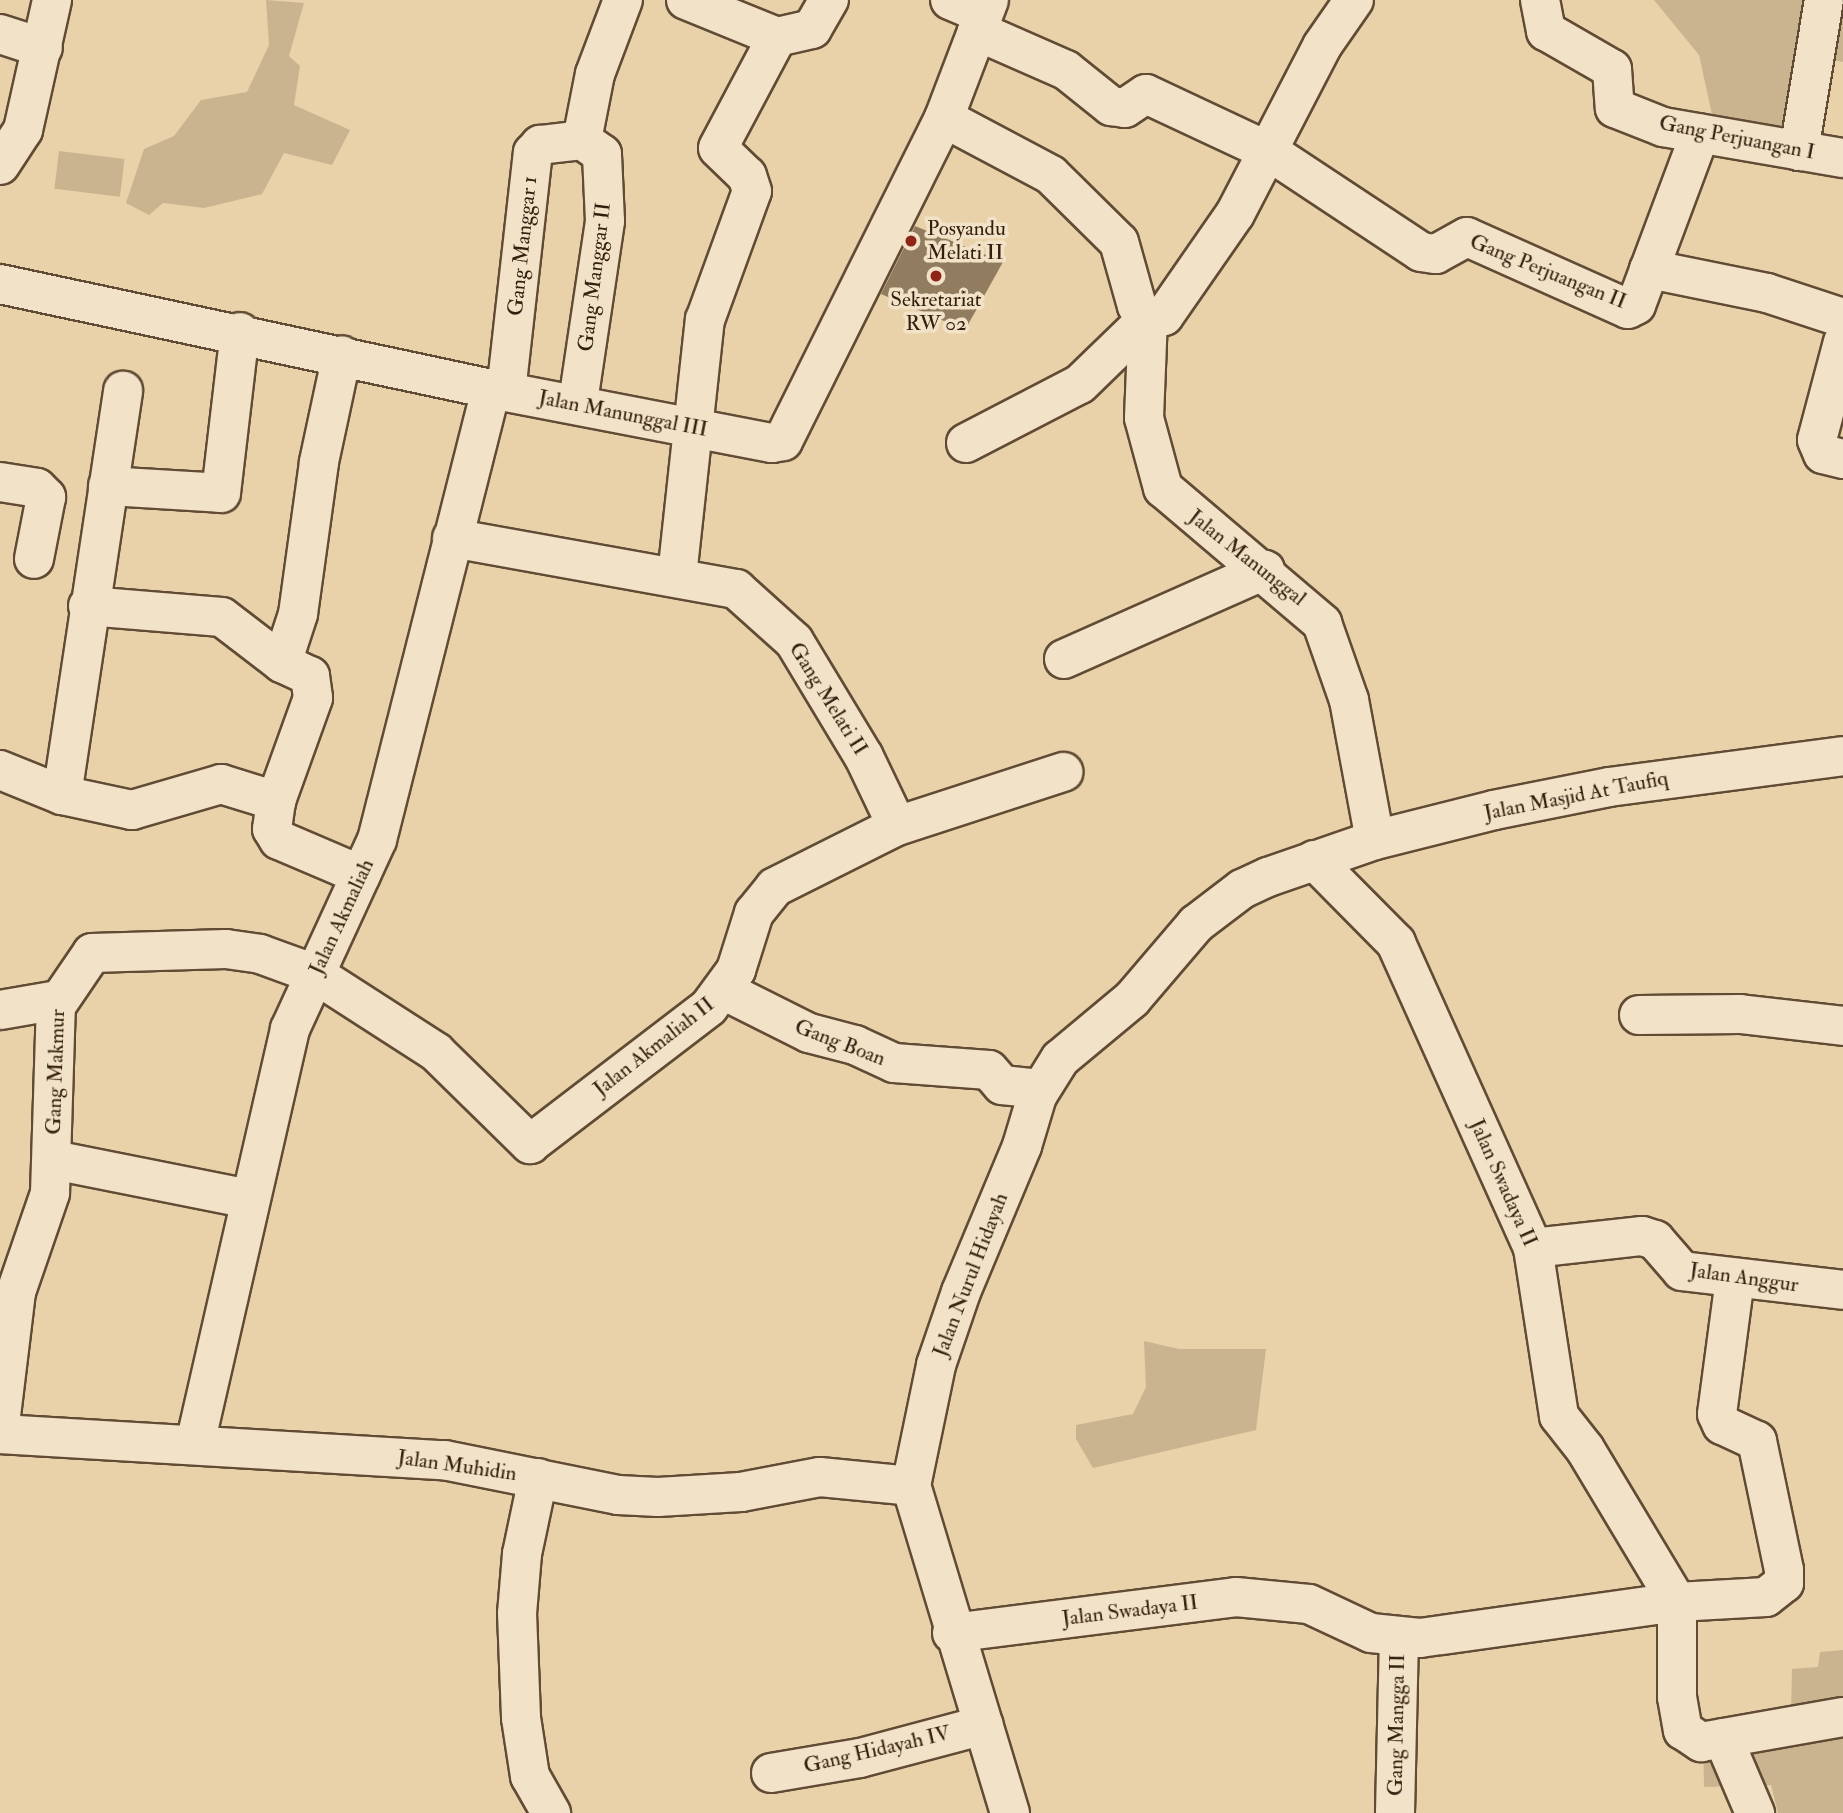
<!DOCTYPE html>
<style>
body{margin:0}
#map{position:relative;width:1843px;height:1813px;overflow:hidden;background:#e9d2aa;font-family:"IM FELL Double Pica",serif}
div>[style]{position:absolute}
.green>*{inset:0;background:#cab38f;transform-origin:0 0}
.building>*{inset:0;background:#927c5f}
.roads{filter:drop-shadow(2px 0 #614b34) drop-shadow(-2px 0 #614b34) drop-shadow(0 2px #614b34) drop-shadow(0 -2px #614b34)}
.street>*{height:38px;margin:-19px;padding:0 19px;transform-origin:19px;border-radius:19px;background:#f1e2c8}
.secondary>*{height:38px;margin:-19px;padding:0 19px;transform-origin:19px;border-radius:19px;background:#f1e2c8}
.dots>*{width:19px;height:19px;translate:-50% -50%;box-sizing:border-box;border:4px solid #f1e2c8;border-radius:50%}
span{translate:-50% -50%;white-space:nowrap;text-align:center;line-height:1.15;-webkit-text-stroke:7px #f1e2c8;paint-order:stroke}
.street-label{font-size:21px;color:#341e0d}
.poi-label{font-size:21px;color:#341e0d}
.left{translate:0 -50%;text-align:left}
</style>
<div id="map">
<div class="green">
<div style="clip-path:polygon(266px 0,304px 3px,289px 56px,300px 66px,294px 105px,350px 130px,332px 165px,284px 153px,262px 194px,204px 208px,163px 203px,149px 215px,126px 203px,144px 149px,174px 136px,201px 100px,247px 92px,269px 45px)"></div>
<div style="clip-path:polygon(1654px 0,1843px 0,1843px 62px,1829px 59px,1806px 141px,1715px 128px,1699px 55px)"></div>
<div style="left:59px;top:151px;width:66px;height:38px;rotate:7deg"></div>
<div style="clip-path:polygon(1144px 1341px,1179px 1349px,1266px 1349px,1256px 1430px,1093px 1468px,1076px 1439px,1076px 1425px,1133px 1414px,1146px 1387px)"></div>
<div style="clip-path:polygon(1843px 1650px,1843px 1813px,1778px 1813px,1771px 1785px,1704px 1787px,1703px 1735px,1791px 1714px,1792px 1669px,1818px 1667px,1820px 1652px)"></div>
</div>
<div class="building">
<div style="clip-path:polygon(915px 226px,1003px 262px,965px 330px,881px 294px)"></div>
</div>
<div class="roads">
<div class="street">
<div style="left:686px;top:0;width:98px;rotate:22.1deg"></div>
<div style="left:777px;top:37px;width:36px;rotate:-13deg"></div>
<div style="left:812px;top:29px;width:34px;rotate:-60deg"></div>
<div style="left:950px;top:0;width:36px;rotate:23deg"></div>
<div style="left:1540px;top:0;width:32px;rotate:79deg"></div>
<div style="left:1546px;top:31px;width:76px;rotate:29.9deg"></div>
<div style="left:1612px;top:69px;width:39px;rotate:86deg"></div>
<div style="left:1615px;top:108px;width:52px;rotate:21.6deg"></div>
<div style="left:1663px;top:127px;width:183px;rotate:9.8deg"></div>
<div style="left:977px;top:31px;width:97px;rotate:23.7deg"></div>
<div style="left:1066px;top:70px;width:58px;rotate:38.7deg"></div>
<div style="left:1111px;top:106px;width:14px;rotate:8deg"></div>
<div style="left:1125px;top:108px;width:25px;rotate:-34deg"></div>
<div style="left:1146px;top:94px;width:137px;rotate:25.1deg"></div>
<div style="left:1270px;top:152px;width:181px;rotate:33.5deg"></div>
<div style="left:1421px;top:252px;width:15px;rotate:8deg"></div>
<div style="left:1436px;top:254px;width:35px;rotate:-29deg"></div>
<div style="left:1467px;top:237px;width:176px;rotate:24.1deg"></div>
<div style="left:1628px;top:309px;width:9px;rotate:-27deg"></div>
<div style="left:1636px;top:305px;width:183px;rotate:-69.5deg"></div>
<div style="left:0;top:34px;width:45px;rotate:18deg"></div>
<div style="left:944px;top:118px;width:121px;rotate:28deg"></div>
<div style="left:1051px;top:175px;width:95px;rotate:44.6deg"></div>
<div style="left:1119px;top:242px;width:66px;rotate:74.3deg"></div>
<div style="left:1137px;top:306px;width:16px;rotate:47deg"></div>
<div style="left:1148px;top:318px;width:100px;rotate:92.3deg"></div>
<div style="left:1144px;top:418px;width:73px;rotate:74.8deg"></div>
<div style="left:1163px;top:488px;width:209px;rotate:40.3deg"></div>
<div style="left:1322px;top:623px;width:82px;rotate:70.7deg"></div>
<div style="left:1349px;top:700px;width:142px;rotate:79.5deg"></div>
<div style="left:582px;top:140px;width:67px;rotate:-78.9deg"></div>
<div style="left:595px;top:74px;width:79px;rotate:-69.3deg"></div>
<div style="left:1799px;top:151px;width:153px;rotate:-80.6deg"></div>
<div style="left:0;top:165px;width:42px;rotate:-56.7deg"></div>
<div style="left:23px;top:130px;width:133px;rotate:-77.4deg"></div>
<div style="left:1649px;top:269px;width:120px;rotate:11.5deg"></div>
<div style="left:1767px;top:293px;width:80px;rotate:18.2deg"></div>
<div style="left:0;top:284px;width:502px;rotate:12.07deg"></div>
<div style="left:491px;top:389px;width:286px;rotate:10.9deg"></div>
<div style="left:772px;top:443px;width:11px;rotate:-10deg"></div>
<div style="left:783px;top:441px;width:361px;rotate:-63.5deg"></div>
<div style="left:944px;top:118px;width:126px;rotate:-69.1deg"></div>
<div style="left:1148px;top:318px;width:16px;rotate:-7deg"></div>
<div style="left:1164px;top:316px;width:124px;rotate:-55.2deg"></div>
<div style="left:1235px;top:214px;width:189px;rotate:-62.6deg"></div>
<div style="left:1322px;top:46px;width:56px;rotate:-55.2deg"></div>
<div style="left:1843px;top:342px;width:101px;rotate:104.9deg"></div>
<div style="left:1817px;top:440px;width:15px;rotate:67deg"></div>
<div style="left:1823px;top:454px;width:21px;rotate:14deg"></div>
<div style="left:506px;top:392px;width:241px;rotate:-83.6deg"></div>
<div style="left:533px;top:153px;width:11px;rotate:-49deg"></div>
<div style="left:540px;top:145px;width:42px;rotate:-6.8deg"></div>
<div style="left:578px;top:402px;width:183px;rotate:-81.5deg"></div>
<div style="left:605px;top:221px;width:67px;rotate:-92.6deg"></div>
<div style="left:602px;top:154px;width:24px;rotate:-145deg"></div>
<div style="left:966px;top:443px;width:128px;rotate:-27.4deg"></div>
<div style="left:1080px;top:384px;width:95px;rotate:-44.1deg"></div>
<div style="left:0;top:482px;width:37px;rotate:9deg"></div>
<div style="left:37px;top:488px;width:13px;rotate:45deg"></div>
<div style="left:46px;top:497px;width:63px;rotate:101deg"></div>
<div style="left:108px;top:486px;width:113px;rotate:3.5deg"></div>
<div style="left:221px;top:493px;width:162px;rotate:-83.3deg"></div>
<div style="left:452px;top:538px;width:289px;rotate:10.2deg"></div>
<div style="left:736px;top:589px;width:78px;rotate:41.9deg"></div>
<div style="left:794px;top:641px;width:135px;rotate:58.9deg"></div>
<div style="left:864px;top:757px;width:76px;rotate:64.4deg"></div>
<div style="left:677px;top:576px;width:258px;rotate:-83.8deg"></div>
<div style="left:705px;top:320px;width:137px;rotate:-70deg"></div>
<div style="left:752px;top:191px;width:16px;rotate:-108deg"></div>
<div style="left:747px;top:176px;width:40px;rotate:-136deg"></div>
<div style="left:718px;top:148px;width:126px;rotate:-62deg"></div>
<div style="left:88px;top:606px;width:134px;rotate:4.7deg"></div>
<div style="left:222px;top:617px;width:76px;rotate:37.5deg"></div>
<div style="left:282px;top:663px;width:31px;rotate:25deg"></div>
<div style="left:310px;top:676px;width:22px;rotate:82deg"></div>
<div style="left:313px;top:698px;width:109px;rotate:109.8deg"></div>
<div style="left:1064px;top:659px;width:220px;rotate:-23.9deg"></div>
<div style="left:282px;top:663px;width:52px;rotate:-71.9deg"></div>
<div style="left:298px;top:614px;width:153px;rotate:-82.1deg"></div>
<div style="left:319px;top:462px;width:109px;rotate:-77.9deg"></div>
<div style="left:0;top:770px;width:67px;rotate:22deg"></div>
<div style="left:62px;top:795px;width:72px;rotate:12.1deg"></div>
<div style="left:132px;top:810px;width:93px;rotate:-16.3deg"></div>
<div style="left:221px;top:784px;width:58px;rotate:17.2deg"></div>
<div style="left:276px;top:801px;width:28px;rotate:98deg"></div>
<div style="left:272px;top:829px;width:13px;rotate:58deg"></div>
<div style="left:279px;top:840px;width:89px;rotate:23.1deg"></div>
<div style="left:62px;top:795px;width:409px;rotate:-81.4deg"></div>
<div style="left:1314px;top:860px;width:117px;rotate:45.3deg"></div>
<div style="left:1396px;top:943px;width:334px;rotate:65.8deg"></div>
<div style="left:1533px;top:1248px;width:170px;rotate:81.2deg"></div>
<div style="left:1559px;top:1416px;width:42px;rotate:51.8deg"></div>
<div style="left:1585px;top:1449px;width:179px;rotate:59deg"></div>
<div style="left:1677px;top:1602px;width:95px;rotate:90deg"></div>
<div style="left:1677px;top:1697px;width:34px;rotate:80deg"></div>
<div style="left:1683px;top:1730px;width:22px;rotate:34deg"></div>
<div style="left:1701px;top:1742px;width:144px;rotate:-10deg"></div>
<div style="left:723px;top:990px;width:96px;rotate:26.6deg"></div>
<div style="left:809px;top:1033px;width:48px;rotate:14.6deg"></div>
<div style="left:855px;top:1045px;width:43px;rotate:24.8deg"></div>
<div style="left:894px;top:1063px;width:95px;rotate:4.2deg"></div>
<div style="left:989px;top:1070px;width:20px;rotate:49deg"></div>
<div style="left:1002px;top:1085px;width:38px;rotate:6deg"></div>
<div style="left:0;top:1010px;width:59px;rotate:-9.8deg"></div>
<div style="left:1639px;top:1015px;width:101px;rotate:-0.6deg"></div>
<div style="left:1740px;top:1014px;width:104px;rotate:6.6deg"></div>
<div style="left:54px;top:1160px;width:200px;rotate:11.3deg"></div>
<div style="left:1533px;top:1248px;width:110px;rotate:-6.3deg"></div>
<div style="left:1642px;top:1236px;width:14px;rotate:17deg"></div>
<div style="left:1655px;top:1240px;width:41px;rotate:48.9deg"></div>
<div style="left:1682px;top:1271px;width:162px;rotate:6.7deg"></div>
<div style="left:0;top:1424px;width:133px;rotate:-83.1deg"></div>
<div style="left:16px;top:1292px;width:105px;rotate:-71deg"></div>
<div style="left:50px;top:1193px;width:187px;rotate:-88.2deg"></div>
<div style="left:56px;top:1006px;width:64px;rotate:-55.8deg"></div>
<div style="left:92px;top:953px;width:134px;rotate:-1.7deg"></div>
<div style="left:226px;top:949px;width:34px;rotate:8deg"></div>
<div style="left:260px;top:954px;width:59px;rotate:20deg"></div>
<div style="left:315px;top:974px;width:144px;rotate:32.8deg"></div>
<div style="left:436px;top:1052px;width:132px;rotate:44.4deg"></div>
<div style="left:530px;top:1144px;width:225px;rotate:-37.4deg"></div>
<div style="left:709px;top:1007px;width:46px;rotate:-53.9deg"></div>
<div style="left:736px;top:970px;width:60px;rotate:-72.5deg"></div>
<div style="left:754px;top:913px;width:33px;rotate:-51deg"></div>
<div style="left:775px;top:887px;width:136px;rotate:-26.6deg"></div>
<div style="left:897px;top:826px;width:175px;rotate:-18deg"></div>
<div style="left:0;top:1434px;width:445px;rotate:3.4deg"></div>
<div style="left:444px;top:1460px;width:177px;rotate:11.4deg"></div>
<div style="left:618px;top:1495px;width:40px;rotate:2.9deg"></div>
<div style="left:658px;top:1497px;width:83px;rotate:-3.4deg"></div>
<div style="left:741px;top:1492px;width:80px;rotate:-10.8deg"></div>
<div style="left:820px;top:1477px;width:91px;rotate:5.6deg"></div>
<div style="left:195px;top:1444px;width:426px;rotate:-77.1deg"></div>
<div style="left:290px;top:1029px;width:208px;rotate:-65.3deg"></div>
<div style="left:377px;top:840px;width:465px;rotate:-75.8deg"></div>
<div style="left:538px;top:1478px;width:78px;rotate:101.9deg"></div>
<div style="left:522px;top:1554px;width:59px;rotate:94.8deg"></div>
<div style="left:517px;top:1613px;width:105px;rotate:87.8deg"></div>
<div style="left:521px;top:1718px;width:59px;rotate:81.2deg"></div>
<div style="left:530px;top:1776px;width:43px;rotate:60.4deg"></div>
<div style="left:952px;top:1633px;width:286px;rotate:-7.2deg"></div>
<div style="left:1236px;top:1597px;width:73px;rotate:5.5deg"></div>
<div style="left:1309px;top:1604px;width:68px;rotate:25.1deg"></div>
<div style="left:1371px;top:1633px;width:49px;rotate:5.8deg"></div>
<div style="left:1420px;top:1638px;width:260px;rotate:-8deg"></div>
<div style="left:1677px;top:1602px;width:89px;rotate:-3.2deg"></div>
<div style="left:1766px;top:1597px;width:23px;rotate:-38deg"></div>
<div style="left:1784px;top:1583px;width:13px;rotate:-90deg"></div>
<div style="left:1784px;top:1570px;width:132px;rotate:-101.8deg"></div>
<div style="left:1757px;top:1441px;width:38px;rotate:-155deg"></div>
<div style="left:1722px;top:1425px;width:12px;rotate:-114deg"></div>
<div style="left:1717px;top:1414px;width:136px;rotate:-82.4deg"></div>
<div style="left:1723px;top:1738px;width:82px;rotate:66.9deg"></div>
<div style="left:771px;top:1773px;width:90px;rotate:-9.6deg"></div>
<div style="left:860px;top:1758px;width:128px;rotate:-14.9deg"></div>
<div style="left:1395px;top:1813px;width:175px;rotate:-88.7deg"></div>
</div>
<div class="secondary">
<div style="left:1010px;top:1813px;width:342px;rotate:-106.8deg"></div>
<div style="left:911px;top:1486px;width:124px;rotate:-78.3deg"></div>
<div style="left:936px;top:1365px;width:77px;rotate:-71.1deg"></div>
<div style="left:961px;top:1292px;width:158px;rotate:-67.3deg"></div>
<div style="left:1022px;top:1146px;width:52px;rotate:-73.3deg"></div>
<div style="left:1037px;top:1096px;width:44px;rotate:-58.1deg"></div>
<div style="left:1060px;top:1059px;width:94px;rotate:-39.8deg"></div>
<div style="left:1132px;top:999px;width:99px;rotate:-49.5deg"></div>
<div style="left:1196px;top:924px;width:58px;rotate:-37.3deg"></div>
<div style="left:1242px;top:889px;width:29px;rotate:-25deg"></div>
<div style="left:1268px;top:877px;width:113px;rotate:-19.1deg"></div>
<div style="left:1375px;top:840px;width:123px;rotate:-14.1deg"></div>
<div style="left:1494px;top:810px;width:117px;rotate:-11.3deg"></div>
<div style="left:1609px;top:787px;width:236px;rotate:-7.5deg"></div>
</div>
</div>
<div class="dots">
<div style="left:911px;top:241px;background:#8f2418"></div>
<div style="left:936px;top:276px;background:#8f2418"></div>
</div>
<div class="street-label">
<span style="left:1737px;top:138px;rotate:11deg">Gang Perjuangan I</span>
<span style="left:523px;top:246px;rotate:-84deg">Gang Manggar 1</span>
<span style="left:1548px;top:272px;rotate:22deg">Gang Perjuangan II</span>
<span style="left:595px;top:277px;rotate:-83deg">Gang Manggar II</span>
<span style="left:623px;top:414px;rotate:11deg">Jalan Manunggal III</span>
<span style="left:1247px;top:558px;rotate:38deg">Jalan Manunggal</span>
<span style="left:828px;top:699px;rotate:58deg">Gang Melati II</span>
<span style="left:1576px;top:796px;rotate:-11deg">Jalan Masjid At Taufiq</span>
<span style="left:342px;top:917px;rotate:-65deg">Jalan Akmaliah</span>
<span style="left:840px;top:1043px;rotate:21deg">Gang Boan</span>
<span style="left:654px;top:1047px;rotate:-38deg">Jalan Akmaliah II</span>
<span style="left:56px;top:1072px;rotate:-88deg">Gang Makmur</span>
<span style="left:1503px;top:1183px;rotate:66deg">Jalan Swadaya II</span>
<span style="left:971px;top:1275px;rotate:-69deg">Jalan Nurul Hidayah</span>
<span style="left:1744px;top:1278px;rotate:8deg">Jalan Anggur</span>
<span style="left:457px;top:1466px;rotate:8deg">Jalan Muhidin</span>
<span style="left:1130px;top:1611px;rotate:-7deg">Jalan Swadaya II</span>
<span style="left:1397px;top:1725px;rotate:-89deg">Gang Mangga II</span>
<span style="left:877px;top:1750px;rotate:-13deg">Gang Hidayah IV</span>
</div>
<div class="poi-label">
<span class="left" style="left:927px;top:241px">Posyandu<br>Melati II</span>
<span style="left:936px;top:312px">Sekretariat<br>RW 02</span>
</div>
</div>
